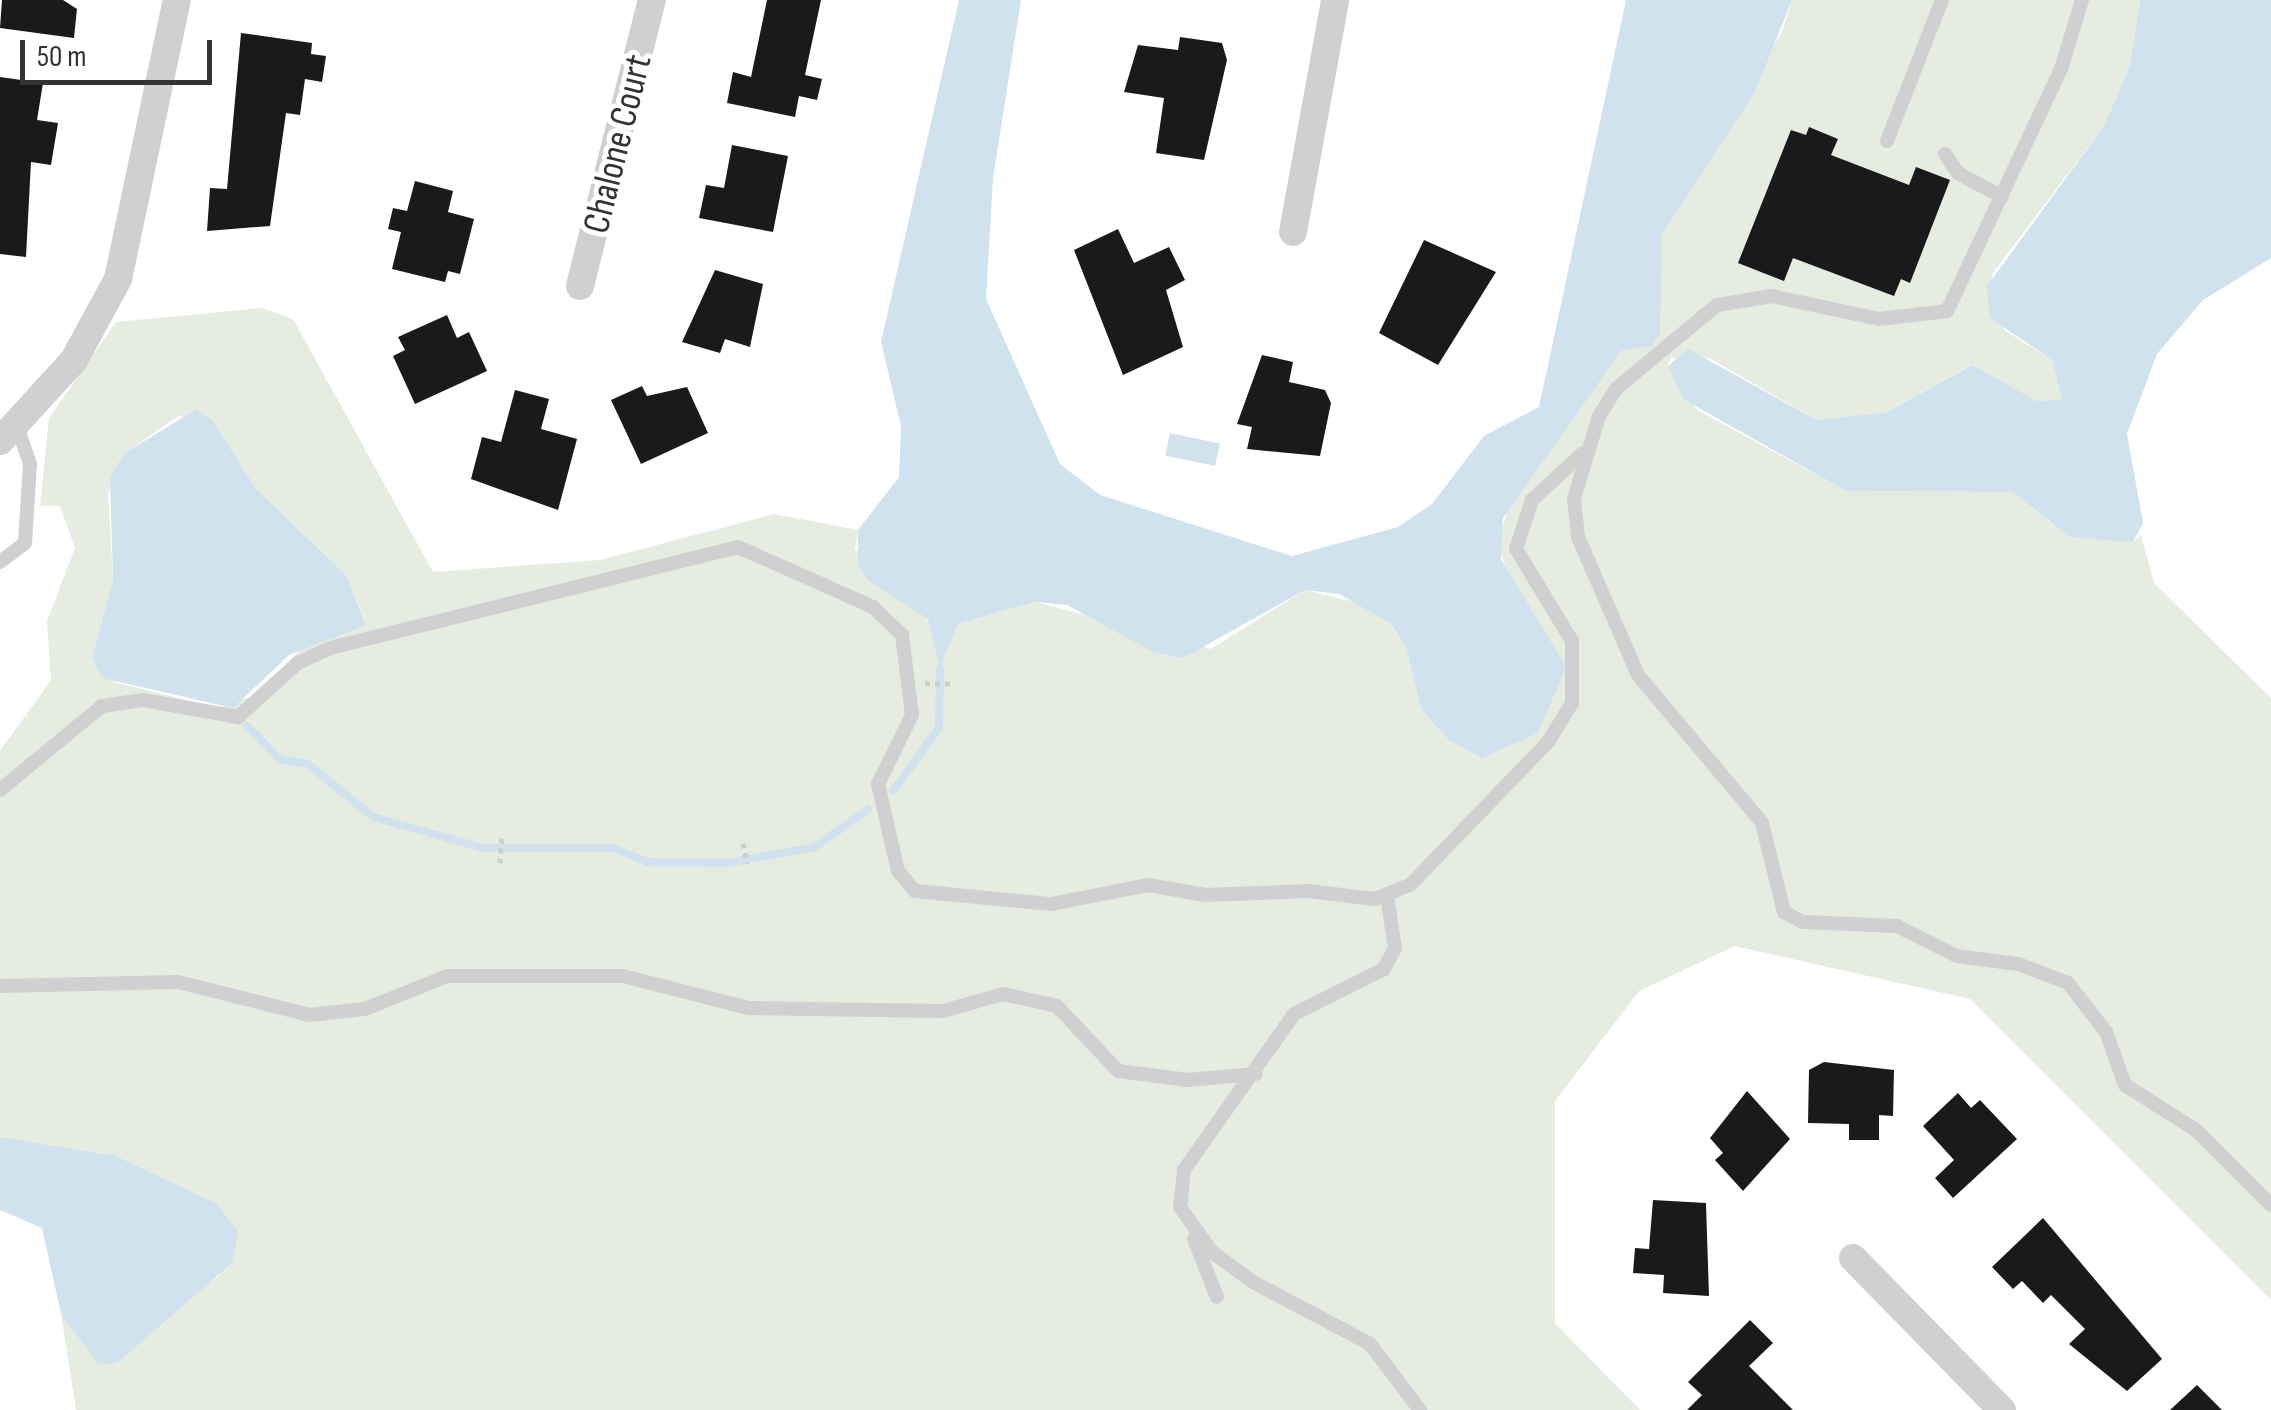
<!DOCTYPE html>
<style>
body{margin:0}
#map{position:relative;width:2271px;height:1410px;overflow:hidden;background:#fff;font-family:"Sofia Sans Condensed",sans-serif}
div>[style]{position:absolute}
.green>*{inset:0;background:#e6ecdf}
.water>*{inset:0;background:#cfe2ee;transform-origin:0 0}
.stream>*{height:8px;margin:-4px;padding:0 4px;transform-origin:4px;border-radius:4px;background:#cfe2ee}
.building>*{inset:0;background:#1a1a1a}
.path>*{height:5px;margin-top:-2.5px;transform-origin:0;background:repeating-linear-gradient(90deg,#cdcdcd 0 5px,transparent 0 10px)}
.service>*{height:14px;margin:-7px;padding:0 7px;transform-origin:7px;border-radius:7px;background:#d0d0d0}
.minor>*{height:28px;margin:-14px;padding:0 14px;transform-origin:14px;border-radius:14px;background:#d0d0d0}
span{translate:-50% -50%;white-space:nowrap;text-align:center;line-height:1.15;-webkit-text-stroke:10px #fff;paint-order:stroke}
.street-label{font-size:38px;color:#333}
.scale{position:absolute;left:20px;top:40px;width:192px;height:45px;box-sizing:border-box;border:5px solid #333;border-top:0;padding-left:12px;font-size:30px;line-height:35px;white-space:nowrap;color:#333;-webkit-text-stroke:8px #fff;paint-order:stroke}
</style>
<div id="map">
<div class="green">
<div style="clip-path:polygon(evenodd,1792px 0,2140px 0,2130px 65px,2104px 126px,1992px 274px,2004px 330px,2052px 360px,2062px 399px,2037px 401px,1971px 365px,1887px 412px,1817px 420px,1709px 358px,1671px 358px,1668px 366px,1696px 409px,1846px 491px,2012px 492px,2050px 522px,2133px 542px,2141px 535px,2154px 583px,2271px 698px,2271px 1300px,1970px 999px,1735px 946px,1639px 991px,1555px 1101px,1555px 1323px,1640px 1410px,76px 1410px,61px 1314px,98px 1364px,220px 1275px,216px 1203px,116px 1156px,0 1137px,0 751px,51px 680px,47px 621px,75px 548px,60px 506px,40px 506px,49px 418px,116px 322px,262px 308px,293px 319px,433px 572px,600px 560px,774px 514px,858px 530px,855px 549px,933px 625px,939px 664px,958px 624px,1036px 602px,1211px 649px,1305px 590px,1370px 606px,1389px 623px,1406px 647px,1421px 709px,1509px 576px,1498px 545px,1508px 507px,1621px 350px,1651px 346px,1662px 234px,1782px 32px,1792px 0,178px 416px,213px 421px,257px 490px,346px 575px,366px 624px,305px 645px,256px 695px,219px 708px,114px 682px,92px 658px,113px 579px,108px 493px,125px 453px,178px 416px)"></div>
</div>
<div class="water">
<div style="clip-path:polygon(959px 0,1021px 0,993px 178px,986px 299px,1060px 464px,1100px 495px,1292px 556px,1398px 527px,1432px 504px,1484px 436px,1539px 407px,1626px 0,1792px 0,1755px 92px,1662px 234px,1660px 333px,1652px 346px,1621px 351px,1503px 518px,1501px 559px,1566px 667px,1538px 733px,1482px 758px,1449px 740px,1421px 709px,1406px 647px,1390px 623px,1339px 594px,1305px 590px,1183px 658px,1153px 652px,1067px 605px,1035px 602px,958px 624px,940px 668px,928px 619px,869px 581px,858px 566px,858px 530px,899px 477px,901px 426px,881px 342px)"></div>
<div style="clip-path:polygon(2140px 0,2271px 0,2271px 258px,2203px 300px,2157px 354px,2127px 434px,2143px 523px,2133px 542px,2070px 537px,2012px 492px,1846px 491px,1683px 399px,1668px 366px,1688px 349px,1817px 420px,1887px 412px,1972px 365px,2037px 401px,2062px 399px,2052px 360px,1990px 318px,1987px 286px,2104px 126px,2130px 65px)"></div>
<div style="clip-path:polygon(195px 410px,213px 421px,257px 490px,346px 575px,366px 625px,289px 655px,233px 708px,102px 678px,92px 658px,113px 579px,110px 476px,125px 453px)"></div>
<div style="left:1170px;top:433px;width:51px;height:23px;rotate:12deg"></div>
<div style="clip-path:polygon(0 1137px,116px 1156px,216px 1203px,238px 1232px,232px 1263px,117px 1363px,98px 1364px,61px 1314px,42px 1228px,0 1210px)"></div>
</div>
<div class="stream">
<div style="left:247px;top:726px;width:47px;rotate:45deg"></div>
<div style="left:280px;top:759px;width:28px;rotate:10deg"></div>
<div style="left:308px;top:764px;width:84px;rotate:39.2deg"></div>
<div style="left:373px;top:817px;width:114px;rotate:15.7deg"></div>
<div style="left:483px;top:848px;width:130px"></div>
<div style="left:613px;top:848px;width:37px;rotate:22deg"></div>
<div style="left:647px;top:862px;width:80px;rotate:0.7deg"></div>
<div style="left:727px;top:863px;width:89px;rotate:-10.3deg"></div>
<div style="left:815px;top:847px;width:65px;rotate:-35.6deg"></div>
<div style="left:893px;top:791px;width:78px;rotate:-53.9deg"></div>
<div style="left:939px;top:728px;width:60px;rotate:-89deg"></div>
</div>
<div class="building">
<div style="clip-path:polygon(2px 0,63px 0,77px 9px,74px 38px,0 28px)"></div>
<div style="clip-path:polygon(767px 0,821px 0,805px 75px,822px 79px,817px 100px,799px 96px,795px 117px,727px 103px,733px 72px,751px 77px)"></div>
<div style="clip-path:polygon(241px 33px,312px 43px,311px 54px,326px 56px,322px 82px,305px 79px,300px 115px,286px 113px,270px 226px,207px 231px,210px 188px,227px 189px)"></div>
<div style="clip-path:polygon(1180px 37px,1222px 43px,1227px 60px,1204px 160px,1156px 153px,1164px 98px,1124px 92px,1138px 45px,1178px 50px)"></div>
<div style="clip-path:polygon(0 77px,43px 83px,37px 120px,58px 123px,51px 165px,31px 162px,26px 257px,0 254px)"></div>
<div style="clip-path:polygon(1809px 127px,1838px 139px,1831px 155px,1909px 185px,1916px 167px,1950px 180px,1910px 283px,1901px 279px,1894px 296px,1793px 258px,1784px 281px,1738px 263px,1791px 130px,1806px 135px)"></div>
<div style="clip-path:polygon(732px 145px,788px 156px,773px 232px,699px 218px,706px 185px,724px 188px)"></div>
<div style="clip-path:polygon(415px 181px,453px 191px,448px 212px,474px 219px,460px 274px,448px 271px,445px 282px,392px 269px,401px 232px,388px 229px,393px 208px,407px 211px)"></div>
<div style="clip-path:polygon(1118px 229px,1134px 263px,1169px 247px,1185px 280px,1166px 290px,1183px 347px,1123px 375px,1074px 250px)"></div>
<div style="clip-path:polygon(1424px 240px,1496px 272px,1438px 365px,1379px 333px)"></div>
<div style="clip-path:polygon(715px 270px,763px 284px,750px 347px,725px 339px,720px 353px,682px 342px)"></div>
<div style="clip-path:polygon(447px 315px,457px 338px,469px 332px,487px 371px,415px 404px,393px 356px,405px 350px,398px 337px)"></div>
<div style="clip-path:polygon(1262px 355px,1293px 362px,1289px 382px,1325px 390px,1331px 403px,1320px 456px,1247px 449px,1252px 427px,1237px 424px)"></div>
<div style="clip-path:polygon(642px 386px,647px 396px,687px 387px,708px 433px,641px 464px,611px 400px)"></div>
<div style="clip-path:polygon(515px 390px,549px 399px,541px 429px,577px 439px,558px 510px,471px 479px,482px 437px,501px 442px)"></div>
<div style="clip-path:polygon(1824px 1062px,1894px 1070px,1893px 1116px,1879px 1115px,1879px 1140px,1849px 1140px,1849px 1124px,1808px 1123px,1809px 1070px)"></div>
<div style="clip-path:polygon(1747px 1091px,1790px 1139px,1743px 1191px,1715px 1160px,1723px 1153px,1710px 1138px)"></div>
<div style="clip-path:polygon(1958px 1093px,1971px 1108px,1980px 1100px,2017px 1139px,1953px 1198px,1935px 1178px,1954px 1160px,1923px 1126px)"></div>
<div style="clip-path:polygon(1653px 1200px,1706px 1203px,1709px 1296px,1663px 1293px,1664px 1275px,1633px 1273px,1635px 1248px,1649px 1249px)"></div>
<div style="clip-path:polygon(2043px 1218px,2162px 1359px,2127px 1391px,2069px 1344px,2085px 1329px,2051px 1295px,2043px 1303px,2022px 1281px,2013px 1289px,1992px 1267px)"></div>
<div style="clip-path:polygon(1750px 1320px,1773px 1343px,1749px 1366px,1793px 1410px,1687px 1410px,1702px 1395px,1688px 1382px)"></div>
<div style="clip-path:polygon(2197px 1385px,2222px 1410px,2170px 1410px)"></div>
</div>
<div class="path">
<div style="left:925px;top:683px;width:25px;rotate:2deg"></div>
<div style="left:743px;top:843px;width:21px;rotate:79deg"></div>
<div style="left:500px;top:863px;width:29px;rotate:-86deg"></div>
</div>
<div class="service">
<div style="left:2082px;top:0;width:72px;rotate:106.9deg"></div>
<div style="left:2061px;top:69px;width:268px;rotate:115.2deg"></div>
<div style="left:1947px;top:311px;width:68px;rotate:173.3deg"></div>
<div style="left:1879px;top:319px;width:109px;rotate:-167.9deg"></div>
<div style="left:1772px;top:296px;width:56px;rotate:170.7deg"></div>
<div style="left:1717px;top:305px;width:131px;rotate:140.3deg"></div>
<div style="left:1616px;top:389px;width:32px;rotate:122deg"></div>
<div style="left:1599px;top:416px;width:87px;rotate:106.8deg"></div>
<div style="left:1574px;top:499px;width:38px;rotate:84deg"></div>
<div style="left:1578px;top:537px;width:150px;rotate:66.5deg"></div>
<div style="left:1638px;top:675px;width:193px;rotate:50deg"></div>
<div style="left:1762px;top:823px;width:92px;rotate:76.1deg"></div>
<div style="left:1784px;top:912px;width:21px;rotate:28deg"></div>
<div style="left:1803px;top:922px;width:94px;rotate:2.4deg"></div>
<div style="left:1897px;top:926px;width:67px;rotate:26.6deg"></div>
<div style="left:1957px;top:956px;width:62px;rotate:7.5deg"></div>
<div style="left:2018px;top:964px;width:53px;rotate:20.8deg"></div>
<div style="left:2068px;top:983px;width:62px;rotate:52.2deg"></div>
<div style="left:2106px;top:1032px;width:56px;rotate:70.3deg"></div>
<div style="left:2125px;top:1085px;width:84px;rotate:32.4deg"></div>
<div style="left:2196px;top:1130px;width:106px;rotate:45deg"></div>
<div style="left:1887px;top:141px;width:151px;rotate:-68.7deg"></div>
<div style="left:1945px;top:154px;width:23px;rotate:56deg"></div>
<div style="left:1958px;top:173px;width:50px;rotate:28.6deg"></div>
<div style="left:0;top:562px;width:31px;rotate:-37deg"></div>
<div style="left:25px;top:543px;width:79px;rotate:-86.4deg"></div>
<div style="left:30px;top:464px;width:39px;rotate:-109deg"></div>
<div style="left:0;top:790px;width:132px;rotate:-39.5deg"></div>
<div style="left:102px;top:706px;width:41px;rotate:-8.3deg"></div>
<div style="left:143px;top:700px;width:97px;rotate:10.1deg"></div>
<div style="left:238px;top:717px;width:81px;rotate:-42deg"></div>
<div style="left:298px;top:663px;width:35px;rotate:-25deg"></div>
<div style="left:330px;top:648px;width:420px;rotate:-13.9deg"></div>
<div style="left:738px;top:547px;width:148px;rotate:24deg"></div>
<div style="left:873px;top:607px;width:40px;rotate:44deg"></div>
<div style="left:902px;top:635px;width:81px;rotate:82.9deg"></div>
<div style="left:912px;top:715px;width:77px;rotate:116.2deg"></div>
<div style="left:878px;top:784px;width:89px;rotate:77.1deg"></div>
<div style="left:898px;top:871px;width:26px;rotate:50deg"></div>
<div style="left:915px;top:891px;width:137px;rotate:5.5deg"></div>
<div style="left:1051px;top:904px;width:100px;rotate:-11deg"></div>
<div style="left:1149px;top:885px;width:57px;rotate:10.1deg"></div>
<div style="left:1205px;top:895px;width:103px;rotate:-2.2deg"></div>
<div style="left:1308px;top:891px;width:67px;rotate:6.8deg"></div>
<div style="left:1375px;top:899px;width:38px;rotate:-22deg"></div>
<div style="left:1410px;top:885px;width:199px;rotate:-46deg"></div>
<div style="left:1548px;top:742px;width:46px;rotate:-58.4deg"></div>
<div style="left:1572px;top:703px;width:62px;rotate:-90deg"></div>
<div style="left:1572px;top:641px;width:108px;rotate:-121.3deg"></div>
<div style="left:1516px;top:549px;width:52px;rotate:-71.9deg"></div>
<div style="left:1532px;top:500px;width:69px;rotate:-42.7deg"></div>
<div style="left:1387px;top:896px;width:53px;rotate:81.3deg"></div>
<div style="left:1395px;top:948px;width:24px;rotate:118deg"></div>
<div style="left:1384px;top:969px;width:101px;rotate:153.4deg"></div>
<div style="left:1294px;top:1014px;width:191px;rotate:125.2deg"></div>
<div style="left:1184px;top:1170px;width:37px;rotate:96deg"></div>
<div style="left:1180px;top:1207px;width:55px;rotate:54.6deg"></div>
<div style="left:1212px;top:1252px;width:51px;rotate:36.2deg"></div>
<div style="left:1253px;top:1282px;width:132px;rotate:27.9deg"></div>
<div style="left:1370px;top:1344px;width:83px;rotate:52.9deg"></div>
<div style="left:0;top:986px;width:178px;rotate:-1.3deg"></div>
<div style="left:178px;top:982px;width:135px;rotate:14.1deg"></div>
<div style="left:309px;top:1015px;width:56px;rotate:-6.1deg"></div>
<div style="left:365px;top:1009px;width:88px;rotate:-21.9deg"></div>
<div style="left:447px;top:976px;width:176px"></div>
<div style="left:623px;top:976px;width:130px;rotate:14.3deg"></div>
<div style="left:749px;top:1008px;width:194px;rotate:0.9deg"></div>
<div style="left:943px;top:1011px;width:62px;rotate:-15.8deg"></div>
<div style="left:1003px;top:994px;width:55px;rotate:12.5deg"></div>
<div style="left:1057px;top:1006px;width:89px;rotate:46.8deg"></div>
<div style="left:1118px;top:1071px;width:71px;rotate:7.3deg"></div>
<div style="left:1188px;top:1080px;width:68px;rotate:-5deg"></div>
<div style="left:1194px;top:1239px;width:62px;rotate:68.4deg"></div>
</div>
<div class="minor">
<div style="left:1293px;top:232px;width:236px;rotate:-79.7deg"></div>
<div style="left:580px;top:286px;width:295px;rotate:-75.9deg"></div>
<div style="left:0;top:441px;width:110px;rotate:-47.6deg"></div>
<div style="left:74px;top:360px;width:92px;rotate:-61.5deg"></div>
<div style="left:118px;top:279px;width:285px;rotate:-78.1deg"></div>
<div style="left:1853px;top:1258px;width:213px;rotate:45.6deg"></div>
</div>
<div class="street-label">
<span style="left:618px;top:144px;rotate:-76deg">Chalone Court</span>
</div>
<div class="scale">50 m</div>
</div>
